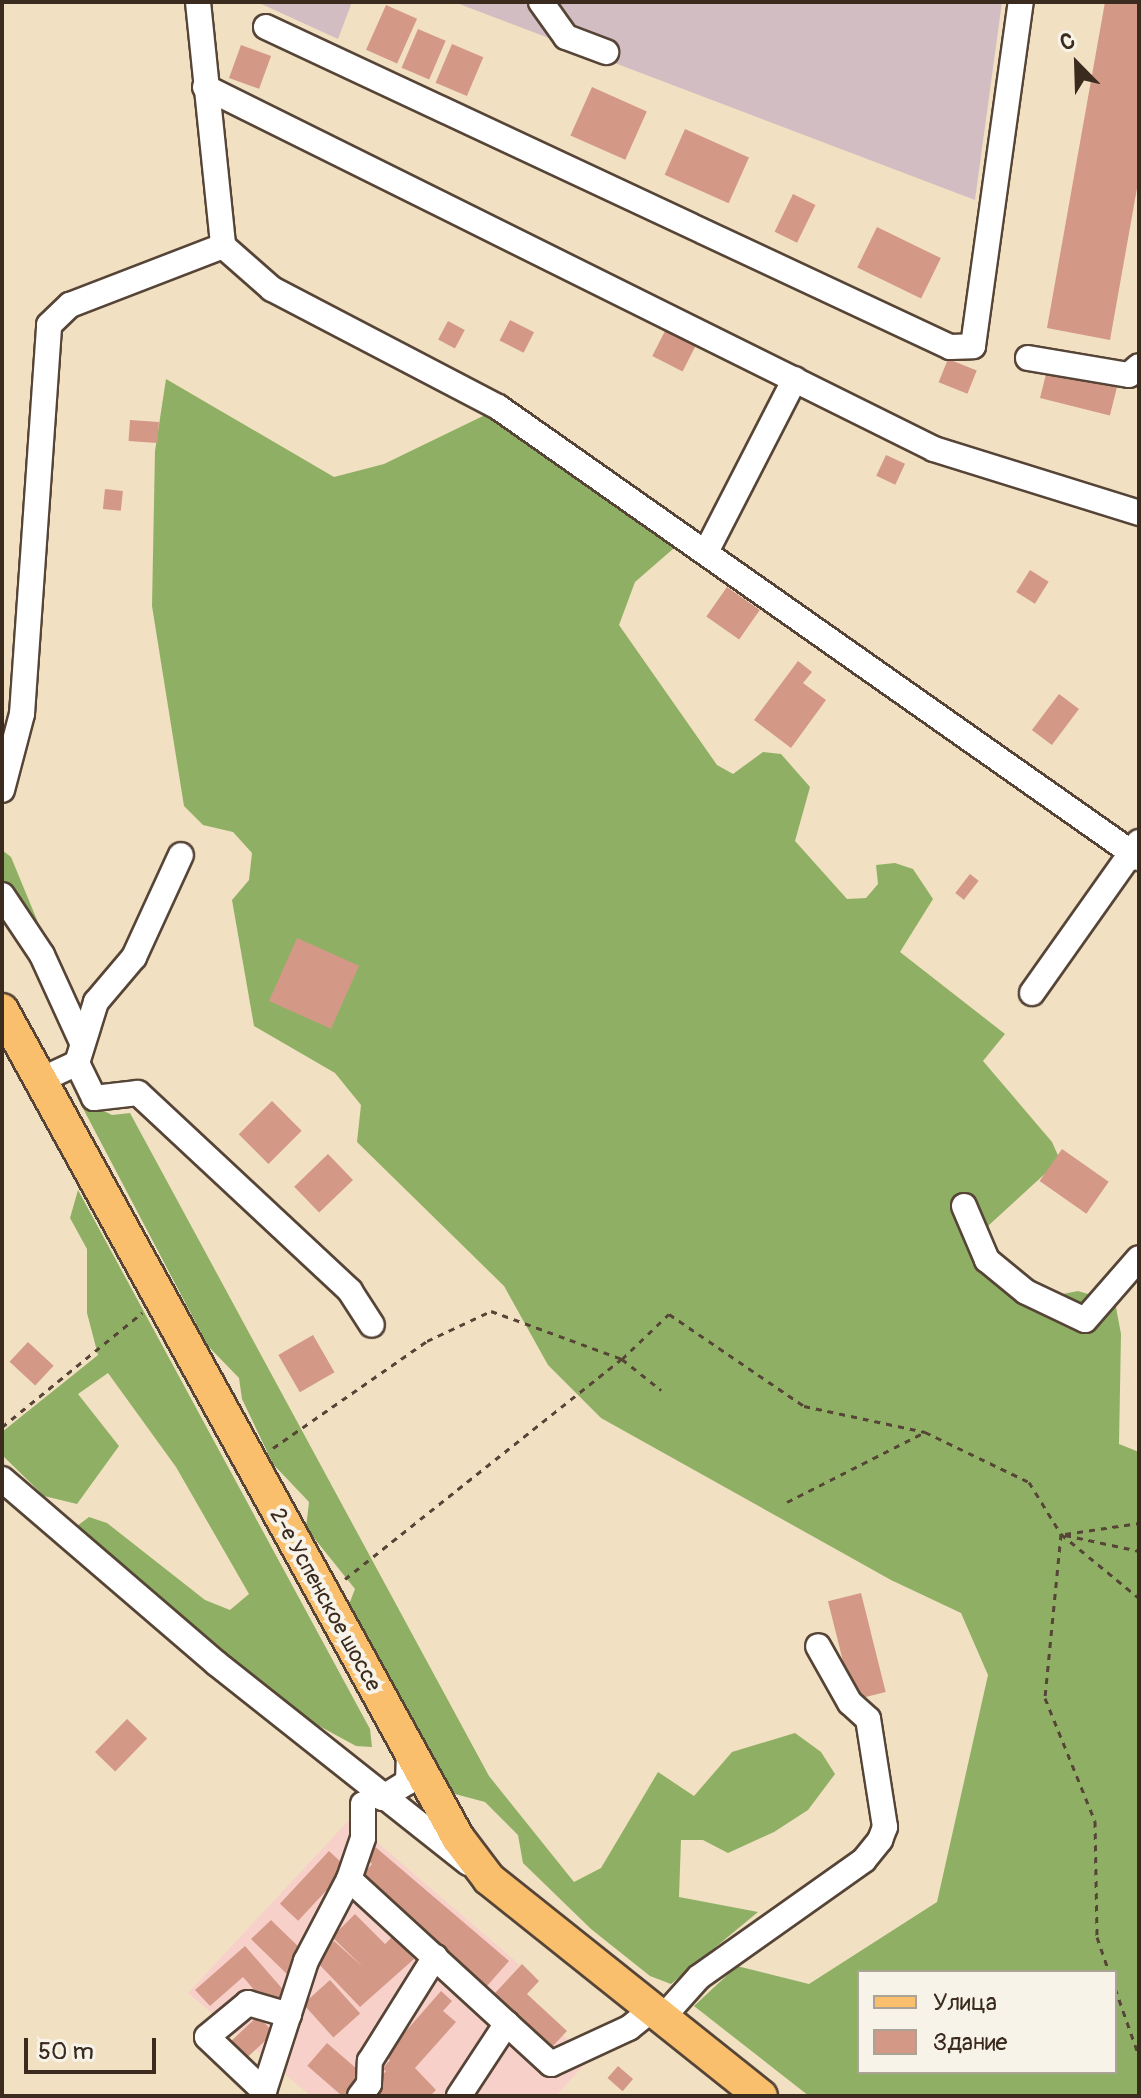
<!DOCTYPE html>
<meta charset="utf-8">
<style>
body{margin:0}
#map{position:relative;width:1141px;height:2098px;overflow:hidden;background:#f1e0c2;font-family:Pangolin,sans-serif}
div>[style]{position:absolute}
.built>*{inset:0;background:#f7d0ca}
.industrial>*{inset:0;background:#d2bec2}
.forest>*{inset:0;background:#8fb064}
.building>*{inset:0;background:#d49886;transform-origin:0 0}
.path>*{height:3px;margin-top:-1.5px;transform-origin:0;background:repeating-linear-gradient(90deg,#564537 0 6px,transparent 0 12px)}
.roads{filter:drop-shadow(2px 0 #564537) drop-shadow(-2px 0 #564537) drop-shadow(0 2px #564537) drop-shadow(0 -2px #564537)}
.minor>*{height:24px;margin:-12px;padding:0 12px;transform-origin:12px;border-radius:12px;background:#fff}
.major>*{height:32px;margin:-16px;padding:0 16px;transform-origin:16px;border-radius:16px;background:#f9bf6d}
span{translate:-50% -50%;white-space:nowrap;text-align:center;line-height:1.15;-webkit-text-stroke:8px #f7f3e8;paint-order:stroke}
.street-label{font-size:22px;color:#3b2a1e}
.frame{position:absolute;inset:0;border:4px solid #3b2a1e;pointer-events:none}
.legend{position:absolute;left:857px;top:1970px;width:260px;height:104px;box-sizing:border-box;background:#f7f3e8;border:2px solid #aca397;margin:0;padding:10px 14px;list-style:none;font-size:24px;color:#3b2a1e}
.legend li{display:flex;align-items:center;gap:16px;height:40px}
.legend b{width:40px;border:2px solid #aca397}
.north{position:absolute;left:1037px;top:24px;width:80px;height:80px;-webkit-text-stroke:6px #f7f3e8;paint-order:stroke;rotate:337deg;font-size:22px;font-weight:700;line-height:32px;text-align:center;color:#3b2a1e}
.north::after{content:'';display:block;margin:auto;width:28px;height:36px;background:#3b2a1e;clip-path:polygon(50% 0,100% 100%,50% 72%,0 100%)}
.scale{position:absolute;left:24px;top:2038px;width:132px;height:36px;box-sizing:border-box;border:4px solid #3b2a1e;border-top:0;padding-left:10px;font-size:24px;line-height:28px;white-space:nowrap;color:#3b2a1e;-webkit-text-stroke:6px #f7f3e8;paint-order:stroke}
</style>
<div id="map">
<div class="built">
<div style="clip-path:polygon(350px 1819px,520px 1965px,495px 1993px,593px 2055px,556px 2096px,311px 2096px,188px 1993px)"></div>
</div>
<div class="industrial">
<div style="clip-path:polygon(257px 2px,352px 2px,338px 39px)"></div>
<div style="clip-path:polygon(454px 2px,1002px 2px,975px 200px)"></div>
</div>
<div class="forest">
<div style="clip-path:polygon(evenodd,166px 379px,334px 477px,384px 464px,483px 416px,503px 416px,681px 542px,635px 582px,619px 625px,717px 765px,733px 774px,763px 752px,781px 754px,810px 787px,795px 841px,847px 899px,866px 898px,878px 884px,876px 865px,895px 863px,913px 869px,933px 899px,900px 952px,1005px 1034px,983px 1061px,1052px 1142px,1060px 1160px,989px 1225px,978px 1261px,991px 1279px,1022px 1302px,1078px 1291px,1115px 1302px,1121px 1334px,1119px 1444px,1139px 1452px,1139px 2096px,809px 2096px,694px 2006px,737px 1966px,809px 1984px,937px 1902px,988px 1675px,961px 1613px,891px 1580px,601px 1418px,548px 1365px,504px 1286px,357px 1142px,361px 1105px,335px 1073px,254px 1026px,232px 900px,249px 880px,252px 853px,233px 832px,203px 825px,184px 806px,152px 606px,155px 451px,166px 379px,859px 1972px,1115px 1972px,1115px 2072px,859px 2072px,859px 1972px)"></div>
<div style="clip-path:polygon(2px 850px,11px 857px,82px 1029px,2px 910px)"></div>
<div style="clip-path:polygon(77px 1097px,112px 1115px,130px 1113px,489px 1776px,574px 1882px,601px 1868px,658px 1772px,694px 1796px,732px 1752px,795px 1733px,821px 1752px,835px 1774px,808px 1810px,774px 1832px,728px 1853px,703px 1840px,681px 1840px,679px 1897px,758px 1912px,671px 1984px,650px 1976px,591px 1929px,523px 1863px,518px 1835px,485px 1802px,455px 1794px,348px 1607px,355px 1589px,306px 1528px,309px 1502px,273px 1464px,242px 1399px,239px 1378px,208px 1346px)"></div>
<div style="clip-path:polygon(78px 1190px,370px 1729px,372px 1747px,356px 1746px,299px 1715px,110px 1560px,77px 1526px,89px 1517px,107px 1523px,205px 1600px,230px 1610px,249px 1594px,176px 1467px,108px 1373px,78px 1394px,119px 1446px,77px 1504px,44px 1496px,2px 1455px,2px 1432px,98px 1355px,87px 1313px,87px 1249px,70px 1218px)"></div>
</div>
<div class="building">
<div style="clip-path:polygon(1105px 2px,1139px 2px,1139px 177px,1110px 340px,1047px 328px)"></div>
<div style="left:386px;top:5px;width:34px;height:49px;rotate:24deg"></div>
<div style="left:418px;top:29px;width:30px;height:42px;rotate:23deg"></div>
<div style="left:452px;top:44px;width:34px;height:42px;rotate:23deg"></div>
<div style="left:241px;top:45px;width:32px;height:35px;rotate:20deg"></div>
<div style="left:592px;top:87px;width:60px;height:53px;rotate:24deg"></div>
<div style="left:685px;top:129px;width:70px;height:50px;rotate:24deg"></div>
<div style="left:793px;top:194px;width:25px;height:42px;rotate:26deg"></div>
<div style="left:877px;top:227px;width:71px;height:45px;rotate:26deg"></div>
<div style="left:510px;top:320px;width:27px;height:23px;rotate:27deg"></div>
<div style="left:448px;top:321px;width:19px;height:21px;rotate:28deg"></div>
<div style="left:665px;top:331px;width:34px;height:28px;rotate:27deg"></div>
<div style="left:948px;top:359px;width:31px;height:25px;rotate:22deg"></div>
<div style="left:1048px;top:366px;width:72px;height:33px;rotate:14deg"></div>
<div style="left:130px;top:420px;width:29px;height:21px;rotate:4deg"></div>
<div style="left:886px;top:455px;width:21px;height:23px;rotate:25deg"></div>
<div style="left:105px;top:489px;width:18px;height:20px;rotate:6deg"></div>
<div style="left:1030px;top:570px;width:22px;height:26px;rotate:32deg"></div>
<div style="left:727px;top:587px;width:40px;height:36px;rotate:35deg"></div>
<div style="clip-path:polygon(798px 661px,812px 672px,803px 683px,826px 700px,791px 748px,754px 720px)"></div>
<div style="left:1059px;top:694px;width:25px;height:45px;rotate:37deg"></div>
<div style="left:970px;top:874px;width:11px;height:24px;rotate:38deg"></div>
<div style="left:297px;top:938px;width:68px;height:69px;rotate:24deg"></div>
<div style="left:272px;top:1101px;width:42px;height:47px;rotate:45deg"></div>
<div style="left:1062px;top:1149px;width:57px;height:39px;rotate:35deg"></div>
<div style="left:328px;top:1154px;width:36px;height:47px;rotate:46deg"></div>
<div style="left:313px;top:1335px;width:43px;height:40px;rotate:60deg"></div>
<div style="left:28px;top:1342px;width:35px;height:27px;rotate:43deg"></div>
<div style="left:861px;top:1593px;width:102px;height:34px;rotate:76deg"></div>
<div style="left:127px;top:1719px;width:28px;height:46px;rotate:44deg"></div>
<div style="clip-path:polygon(373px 1845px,509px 1961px,487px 1986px,360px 1878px,372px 1864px,363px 1856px)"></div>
<div style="left:329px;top:1851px;width:25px;height:72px;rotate:43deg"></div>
<div style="clip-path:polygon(355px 1914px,385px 1944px,392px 1937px,414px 1959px,360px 2007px,315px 1960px,334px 1941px,364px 1968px,332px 1937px)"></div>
<div style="clip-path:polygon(271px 1920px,304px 1952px,290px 1965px,297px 1972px,291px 1978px,251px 1939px)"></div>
<div style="clip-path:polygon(245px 1946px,286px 1993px,269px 2007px,243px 1977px,210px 2006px,195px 1990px)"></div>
<div style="clip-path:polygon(522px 1964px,539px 1981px,527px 1994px,567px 2031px,552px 2047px,495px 1993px)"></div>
<div style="left:330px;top:1980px;width:45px;height:36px;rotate:48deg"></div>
<div style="clip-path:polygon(441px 1991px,452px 2001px,443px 2011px,456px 2022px,415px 2068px,436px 2090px,430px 2096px,364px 2096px,386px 2071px,382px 2069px,390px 2060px,385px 2055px)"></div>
<div style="left:258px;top:2016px;width:23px;height:37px;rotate:47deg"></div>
<div style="left:327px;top:2043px;width:48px;height:30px;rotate:41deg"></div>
<div style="left:618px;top:2066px;width:20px;height:16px;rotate:41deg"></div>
</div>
<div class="path">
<div style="left:2px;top:1427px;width:181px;rotate:-39.2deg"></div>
<div style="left:273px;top:1448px;width:188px;rotate:-34.8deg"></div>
<div style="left:427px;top:1341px;width:71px;rotate:-25.1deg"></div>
<div style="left:491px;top:1311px;width:140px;rotate:20.1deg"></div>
<div style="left:622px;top:1359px;width:65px;rotate:-43.8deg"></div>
<div style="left:669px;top:1314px;width:163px;rotate:34.3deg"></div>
<div style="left:804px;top:1406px;width:124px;rotate:12.1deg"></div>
<div style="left:925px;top:1432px;width:115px;rotate:25.7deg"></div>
<div style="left:1029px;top:1482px;width:61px;rotate:58.4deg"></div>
<div style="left:1061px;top:1534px;width:101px;rotate:39.4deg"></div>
<div style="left:787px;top:1502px;width:155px;rotate:-26.9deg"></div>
<div style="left:1061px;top:1534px;width:165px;rotate:95.6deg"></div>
<div style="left:1045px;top:1698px;width:133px;rotate:67.9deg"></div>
<div style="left:1095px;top:1821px;width:116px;rotate:89deg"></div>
<div style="left:1097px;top:1937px;width:37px;rotate:71deg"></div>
<div style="left:1065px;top:1534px;width:75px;rotate:-8.5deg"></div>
<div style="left:1065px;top:1535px;width:76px;rotate:12.2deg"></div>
<div style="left:345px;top:1579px;width:354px;rotate:-38.5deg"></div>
<div style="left:622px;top:1359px;width:50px;rotate:38.5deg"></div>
<div style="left:1115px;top:1988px;width:72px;rotate:70.6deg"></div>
</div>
<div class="roads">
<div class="minor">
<div style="left:198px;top:2px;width:245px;rotate:84.1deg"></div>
<div style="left:223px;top:246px;width:65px;rotate:41.3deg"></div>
<div style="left:272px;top:289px;width:255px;rotate:27.6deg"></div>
<div style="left:498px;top:407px;width:784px;rotate:35.13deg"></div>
<div style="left:541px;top:2px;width:43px;rotate:54.5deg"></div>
<div style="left:566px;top:37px;width:43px;rotate:20.6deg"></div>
<div style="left:266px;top:27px;width:755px;rotate:25.07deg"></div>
<div style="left:950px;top:347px;width:23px;rotate:-2deg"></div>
<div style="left:973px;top:346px;width:347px;rotate:-82.1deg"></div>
<div style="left:205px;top:87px;width:814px;rotate:26.41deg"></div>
<div style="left:934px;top:449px;width:215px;rotate:17.3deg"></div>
<div style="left:1028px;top:358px;width:102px;rotate:9.6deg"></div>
<div style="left:1129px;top:375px;width:13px;rotate:-42deg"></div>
<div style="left:707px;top:550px;width:192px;rotate:-62.8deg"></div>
<div style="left:2px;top:790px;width:79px;rotate:-75.3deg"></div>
<div style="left:22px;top:714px;width:390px;rotate:-86deg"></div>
<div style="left:49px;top:325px;width:29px;rotate:-44deg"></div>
<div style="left:70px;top:305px;width:164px;rotate:-21.1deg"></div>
<div style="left:2px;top:895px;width:72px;rotate:56.3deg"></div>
<div style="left:42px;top:955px;width:94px;rotate:65.4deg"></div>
<div style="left:1032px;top:993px;width:185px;rotate:-54.7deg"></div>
<div style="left:77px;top:1063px;width:64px;rotate:-72.7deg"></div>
<div style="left:96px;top:1002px;width:59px;rotate:-49.8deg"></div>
<div style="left:134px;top:957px;width:112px;rotate:-65.3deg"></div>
<div style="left:43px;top:1079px;width:38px;rotate:-25deg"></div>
<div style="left:77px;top:1063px;width:39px;rotate:64deg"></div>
<div style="left:94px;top:1098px;width:44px;rotate:-6.5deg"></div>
<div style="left:138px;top:1093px;width:290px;rotate:43deg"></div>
<div style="left:350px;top:1291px;width:40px;rotate:57.1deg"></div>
<div style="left:964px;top:1206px;width:59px;rotate:66.9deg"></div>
<div style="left:987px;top:1260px;width:50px;rotate:39.4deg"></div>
<div style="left:1026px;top:1292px;width:65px;rotate:25.4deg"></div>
<div style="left:1085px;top:1320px;width:82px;rotate:-48.9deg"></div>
<div style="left:2px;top:1479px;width:282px;rotate:40.7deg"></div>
<div style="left:216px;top:1663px;width:322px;rotate:38.4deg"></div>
<div style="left:382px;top:1798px;width:31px;rotate:-32deg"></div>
<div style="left:408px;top:1782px;width:29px;rotate:-88deg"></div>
<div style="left:349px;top:1879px;width:274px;rotate:42.5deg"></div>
<div style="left:551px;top:2064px;width:86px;rotate:-24.8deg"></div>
<div style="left:629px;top:2028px;width:32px;rotate:-39deg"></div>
<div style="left:289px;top:2015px;width:43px;rotate:-163.7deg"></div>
<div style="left:248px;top:2003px;width:53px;rotate:140.3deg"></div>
<div style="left:207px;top:2037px;width:79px;rotate:43.5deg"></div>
<div style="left:264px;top:2091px;width:137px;rotate:-72.1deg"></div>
<div style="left:306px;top:1961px;width:93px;rotate:-62.3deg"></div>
<div style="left:349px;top:1879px;width:43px;rotate:-71.1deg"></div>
<div style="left:363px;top:1838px;width:34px;rotate:-90deg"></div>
<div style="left:664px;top:2016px;width:52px;rotate:-48.1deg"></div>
<div style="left:699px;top:1977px;width:202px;rotate:-35.3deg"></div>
<div style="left:864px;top:1860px;width:26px;rotate:-51deg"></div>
<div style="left:880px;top:1840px;width:14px;rotate:-69deg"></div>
<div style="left:885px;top:1827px;width:109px;rotate:-98.9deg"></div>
<div style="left:868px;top:1719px;width:24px;rotate:-138deg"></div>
<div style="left:850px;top:1703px;width:65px;rotate:-119.3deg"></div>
<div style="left:360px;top:2096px;width:15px;rotate:-53deg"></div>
<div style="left:369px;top:2084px;width:23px;rotate:-88deg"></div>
<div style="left:370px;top:2061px;width:123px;rotate:-58deg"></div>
<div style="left:459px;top:2096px;width:87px;rotate:-56.7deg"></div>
</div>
<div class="major">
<div style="left:2px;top:1010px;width:945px;rotate:61.16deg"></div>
<div style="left:458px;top:1838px;width:51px;rotate:52.9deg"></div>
<div style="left:489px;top:1879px;width:348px;rotate:38.6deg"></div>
</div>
</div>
<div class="street-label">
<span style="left:325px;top:1600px;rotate:61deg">2-е Успенское шоссе</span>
</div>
<div class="frame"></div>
<ul class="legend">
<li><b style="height:10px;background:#f9bf6d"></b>Улица</li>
<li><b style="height:22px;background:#d49886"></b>Здание</li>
</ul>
<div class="north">С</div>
<div class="scale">50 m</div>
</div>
